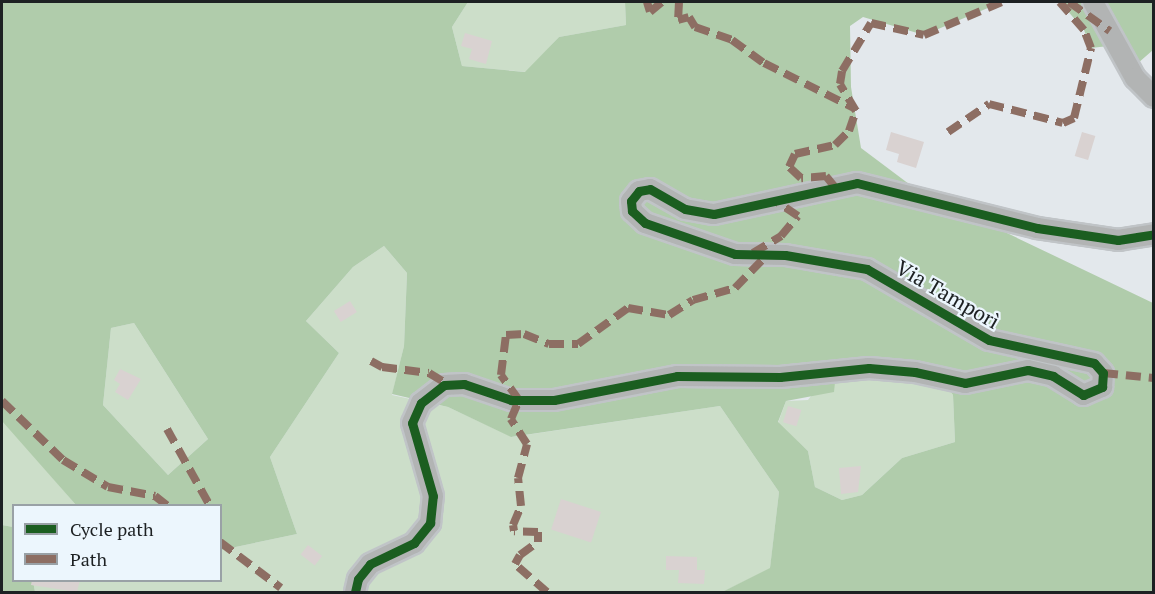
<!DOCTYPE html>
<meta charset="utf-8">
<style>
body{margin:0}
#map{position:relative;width:1155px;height:594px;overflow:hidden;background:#e3e8ec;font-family:"PT Serif",serif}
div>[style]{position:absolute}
.green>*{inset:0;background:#ccdec9}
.forest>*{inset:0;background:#b0ccab}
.building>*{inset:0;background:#d9d2d1;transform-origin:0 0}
.roads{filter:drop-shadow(2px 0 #c0c4c7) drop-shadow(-2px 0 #c0c4c7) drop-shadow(0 2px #c0c4c7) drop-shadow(0 -2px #c0c4c7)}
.minor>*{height:20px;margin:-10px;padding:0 10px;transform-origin:10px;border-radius:10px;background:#b2b4b4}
.quiet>*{height:8px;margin-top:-4px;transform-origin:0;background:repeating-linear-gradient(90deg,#8d6e63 0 15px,transparent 0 23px)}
.cycleway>*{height:9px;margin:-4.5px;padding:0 4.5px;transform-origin:4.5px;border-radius:4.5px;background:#1b5e20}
span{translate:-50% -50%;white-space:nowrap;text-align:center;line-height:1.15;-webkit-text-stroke:4.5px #ecf6fd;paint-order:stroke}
.street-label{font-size:21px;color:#1d2123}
.frame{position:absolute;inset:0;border:3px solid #1d2123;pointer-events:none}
.legend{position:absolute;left:12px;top:504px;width:210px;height:78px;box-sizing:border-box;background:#ecf6fd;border:2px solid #99a1a6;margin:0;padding:8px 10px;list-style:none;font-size:18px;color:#1d2123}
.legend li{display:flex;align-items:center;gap:12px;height:30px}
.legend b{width:30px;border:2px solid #99a1a6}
</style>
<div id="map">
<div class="green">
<div style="clip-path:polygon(468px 2px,625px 2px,626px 25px,559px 37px,526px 72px,462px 66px,452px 27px)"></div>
<div style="clip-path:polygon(384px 246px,407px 273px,404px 346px,392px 395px,448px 407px,512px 437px,720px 406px,779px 492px,770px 569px,722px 592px,35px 592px,33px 581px,220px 580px,221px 550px,297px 534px,270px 457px,339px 353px,306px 321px,353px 267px)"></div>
<div style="clip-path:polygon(134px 323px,208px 439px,168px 475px,103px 405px,111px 328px)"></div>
<div style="clip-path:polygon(836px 363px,933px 366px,953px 395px,955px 442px,902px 458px,862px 495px,842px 500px,815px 487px,808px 451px,778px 423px,786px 401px,808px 400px)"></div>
<div style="clip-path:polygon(2px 421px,6px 424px,76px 505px,14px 506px,13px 527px,2px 525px)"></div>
</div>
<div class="forest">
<div style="clip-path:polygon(evenodd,2px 2px,468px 2px,452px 27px,462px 66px,525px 72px,559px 37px,626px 25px,625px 2px,1002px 2px,924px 35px,863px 17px,850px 26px,851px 87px,861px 148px,917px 190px,1153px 303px,1153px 592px,722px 592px,770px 568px,779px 492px,720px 406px,511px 437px,448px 407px,392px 394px,404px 346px,407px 273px,384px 246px,353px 267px,306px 321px,339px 353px,270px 457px,297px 534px,221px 550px,220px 506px,76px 505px,2px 421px,2px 2px,134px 323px,208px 439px,168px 475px,103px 405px,111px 328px,134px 323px,2px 2px,837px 363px,933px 366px,953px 395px,955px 442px,902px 458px,862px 495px,842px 500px,815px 487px,808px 451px,778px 422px,786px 401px,834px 392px,837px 363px)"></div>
<div style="clip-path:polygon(1060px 2px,1153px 2px,1153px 50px,1130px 70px,1117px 45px,1091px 48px,1084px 30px)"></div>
<div style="clip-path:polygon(2px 525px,13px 527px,14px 580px,33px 581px,35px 592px,2px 592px)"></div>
</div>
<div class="building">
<div style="clip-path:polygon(465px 33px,492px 41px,486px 64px,469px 59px,472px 49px,461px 46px)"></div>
<div style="clip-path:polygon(891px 132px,924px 142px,916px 168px,897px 162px,899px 154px,886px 150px)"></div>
<div style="left:1082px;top:132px;width:14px;height:25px;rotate:17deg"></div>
<div style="left:350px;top:301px;width:13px;height:19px;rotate:58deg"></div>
<div style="clip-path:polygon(120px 369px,141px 379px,128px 400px,115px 392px,120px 384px,114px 380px)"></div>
<div style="left:788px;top:406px;width:14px;height:17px;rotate:17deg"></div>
<div style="clip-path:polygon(861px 466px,858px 492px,841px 494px,839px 468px)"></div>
<div style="left:561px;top:499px;width:42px;height:32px;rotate:18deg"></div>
<div style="left:308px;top:545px;width:18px;height:12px;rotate:38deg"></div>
<div style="clip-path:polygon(666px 556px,697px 557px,697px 570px,705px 570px,704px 584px,678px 583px,679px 570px,666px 570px)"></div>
<div style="clip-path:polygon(32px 580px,80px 580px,77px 592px,31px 585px)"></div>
</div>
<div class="roads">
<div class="minor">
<div style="left:1093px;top:2px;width:87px;rotate:61.1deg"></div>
<div style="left:1135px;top:78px;width:27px;rotate:45deg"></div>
<div style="left:355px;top:592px;width:13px;rotate:-77deg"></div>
<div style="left:358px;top:579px;width:19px;rotate:-51deg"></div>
<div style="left:370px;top:564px;width:49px;rotate:-25.5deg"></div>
<div style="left:414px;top:543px;width:26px;rotate:-51deg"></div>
<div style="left:430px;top:523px;width:27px;rotate:-84deg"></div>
<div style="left:433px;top:496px;width:76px;rotate:-106deg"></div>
<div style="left:412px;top:423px;width:22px;rotate:-66deg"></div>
<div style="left:421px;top:403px;width:29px;rotate:-38deg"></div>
<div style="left:444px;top:385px;width:20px;rotate:-3deg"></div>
<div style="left:464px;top:384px;width:50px;rotate:18.8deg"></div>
<div style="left:511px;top:400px;width:43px"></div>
<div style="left:554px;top:400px;width:125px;rotate:-11deg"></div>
<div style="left:677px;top:376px;width:103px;rotate:0.6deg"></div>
<div style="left:780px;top:377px;width:89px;rotate:-5.8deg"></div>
<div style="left:869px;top:368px;width:46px;rotate:5deg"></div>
<div style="left:915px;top:372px;width:51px;rotate:12.4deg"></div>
<div style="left:965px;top:383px;width:64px;rotate:-11.7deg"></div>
<div style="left:1028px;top:370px;width:26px;rotate:13deg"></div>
<div style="left:1053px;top:376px;width:36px;rotate:32deg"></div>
<div style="left:1083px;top:395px;width:21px;rotate:-23deg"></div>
<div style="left:1102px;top:387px;width:14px;rotate:-86deg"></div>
<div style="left:1103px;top:373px;width:13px;rotate:-132deg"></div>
<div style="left:1094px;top:363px;width:107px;rotate:-167.6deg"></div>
<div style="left:989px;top:340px;width:141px;rotate:-149.8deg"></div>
<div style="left:867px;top:269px;width:83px;rotate:-170.3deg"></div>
<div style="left:785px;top:255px;width:50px;rotate:-178.9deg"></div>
<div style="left:735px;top:254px;width:95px;rotate:-161deg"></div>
<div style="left:645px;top:223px;width:18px;rotate:-137deg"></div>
<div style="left:632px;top:211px;width:10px;rotate:-96deg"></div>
<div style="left:631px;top:201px;width:13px;rotate:-51deg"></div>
<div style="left:639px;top:191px;width:11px;rotate:-10deg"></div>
<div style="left:650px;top:189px;width:40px;rotate:29.7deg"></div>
<div style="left:685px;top:209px;width:29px;rotate:10deg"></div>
<div style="left:714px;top:214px;width:146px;rotate:-12.2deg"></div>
<div style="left:857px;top:183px;width:186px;rotate:14deg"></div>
<div style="left:1037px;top:228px;width:82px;rotate:8.4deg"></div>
<div style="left:1118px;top:240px;width:36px;rotate:-9deg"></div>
</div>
</div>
<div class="quiet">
<div style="left:647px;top:2px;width:10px;rotate:73deg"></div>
<div style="left:650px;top:12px;width:16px;rotate:-40deg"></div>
<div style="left:679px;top:2px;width:18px;rotate:93deg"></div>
<div style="left:678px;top:20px;width:11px;rotate:-15deg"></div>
<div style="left:689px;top:17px;width:12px;rotate:59deg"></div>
<div style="left:695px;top:27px;width:39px;rotate:19deg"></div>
<div style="left:732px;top:40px;width:39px;rotate:36deg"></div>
<div style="left:764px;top:63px;width:101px;rotate:26.6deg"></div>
<div style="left:1069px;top:2px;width:50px;rotate:35.3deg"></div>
<div style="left:948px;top:132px;width:50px;rotate:-34.3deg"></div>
<div style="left:989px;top:104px;width:76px;rotate:14.4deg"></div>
<div style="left:1063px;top:123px;width:12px;rotate:-24deg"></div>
<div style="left:1074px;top:118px;width:72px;rotate:-76.3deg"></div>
<div style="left:1091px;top:48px;width:19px;rotate:-111deg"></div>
<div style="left:1084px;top:30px;width:37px;rotate:-131deg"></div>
<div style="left:834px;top:186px;width:13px;rotate:-129deg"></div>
<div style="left:826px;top:176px;width:25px;rotate:175deg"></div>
<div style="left:801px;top:178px;width:16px;rotate:-137deg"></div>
<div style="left:789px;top:167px;width:14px;rotate:-65deg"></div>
<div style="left:795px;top:154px;width:41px;rotate:-12.7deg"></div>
<div style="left:835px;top:145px;width:20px;rotate:-45deg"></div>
<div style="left:849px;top:131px;width:21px;rotate:-71deg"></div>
<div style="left:856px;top:111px;width:31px;rotate:-121deg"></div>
<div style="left:840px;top:84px;width:13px;rotate:-81deg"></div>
<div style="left:842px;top:71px;width:56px;rotate:-58.9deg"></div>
<div style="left:871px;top:23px;width:54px;rotate:12.8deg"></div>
<div style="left:924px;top:35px;width:85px;rotate:-22.9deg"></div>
<div style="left:753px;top:253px;width:33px;rotate:-31deg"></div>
<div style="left:781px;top:236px;width:26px;rotate:-50deg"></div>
<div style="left:798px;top:216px;width:27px;rotate:-146deg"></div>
<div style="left:371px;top:361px;width:13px;rotate:29deg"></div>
<div style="left:382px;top:367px;width:47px;rotate:7.3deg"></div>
<div style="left:429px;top:373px;width:21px;rotate:31deg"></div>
<div style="left:1103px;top:373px;width:51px;rotate:5.6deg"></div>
<div style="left:2px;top:401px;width:85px;rotate:44deg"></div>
<div style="left:63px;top:460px;width:52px;rotate:31deg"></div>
<div style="left:108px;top:487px;width:48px;rotate:10.8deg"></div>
<div style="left:155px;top:496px;width:16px;rotate:38deg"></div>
<div style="left:167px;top:429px;width:88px;rotate:60.8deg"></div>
<div style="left:220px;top:542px;width:76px;rotate:37deg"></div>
<div style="left:547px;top:592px;width:43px;rotate:-138.8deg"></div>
<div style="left:515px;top:564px;width:10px;rotate:-61deg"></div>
<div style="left:520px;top:555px;width:22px;rotate:-36deg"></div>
<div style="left:538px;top:542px;width:10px;rotate:-90deg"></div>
<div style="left:538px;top:532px;width:24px;rotate:-178deg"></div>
<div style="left:514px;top:531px;width:6px;rotate:-99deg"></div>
<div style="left:513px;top:525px;width:21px;rotate:-67deg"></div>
<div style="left:521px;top:506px;width:28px;rotate:-96deg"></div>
<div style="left:518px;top:478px;width:35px;rotate:-75deg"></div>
<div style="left:527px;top:444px;width:30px;rotate:-123deg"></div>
<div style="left:511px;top:419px;width:21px;rotate:-67deg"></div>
<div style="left:519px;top:400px;width:31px;rotate:-126deg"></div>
<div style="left:501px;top:375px;width:40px;rotate:-82.9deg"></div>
<div style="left:506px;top:335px;width:18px;rotate:-3deg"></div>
<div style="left:524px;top:334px;width:27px;rotate:22deg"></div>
<div style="left:549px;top:344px;width:29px"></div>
<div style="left:578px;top:344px;width:62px;rotate:-35.8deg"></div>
<div style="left:628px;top:308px;width:42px;rotate:9.7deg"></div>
<div style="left:669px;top:315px;width:28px;rotate:-32deg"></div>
<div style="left:693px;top:300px;width:44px;rotate:-15.9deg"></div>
<div style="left:735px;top:288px;width:46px;rotate:-45.9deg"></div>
</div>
<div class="cycleway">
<div style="left:355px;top:592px;width:13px;rotate:-77deg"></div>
<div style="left:358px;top:579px;width:19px;rotate:-51deg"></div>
<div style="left:370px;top:564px;width:49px;rotate:-25.5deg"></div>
<div style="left:414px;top:543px;width:26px;rotate:-51deg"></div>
<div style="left:430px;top:523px;width:27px;rotate:-84deg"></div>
<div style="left:433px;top:496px;width:76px;rotate:-106deg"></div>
<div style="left:412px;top:423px;width:22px;rotate:-66deg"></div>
<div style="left:421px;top:403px;width:29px;rotate:-38deg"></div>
<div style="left:444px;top:385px;width:20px;rotate:-3deg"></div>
<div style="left:464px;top:384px;width:50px;rotate:18.8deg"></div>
<div style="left:511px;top:400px;width:43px"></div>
<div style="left:554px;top:400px;width:125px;rotate:-11deg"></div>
<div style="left:677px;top:376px;width:103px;rotate:0.6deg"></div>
<div style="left:780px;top:377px;width:89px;rotate:-5.8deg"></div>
<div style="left:869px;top:368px;width:46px;rotate:5deg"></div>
<div style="left:915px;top:372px;width:51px;rotate:12.4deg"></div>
<div style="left:965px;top:383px;width:64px;rotate:-11.7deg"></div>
<div style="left:1028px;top:370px;width:26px;rotate:13deg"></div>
<div style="left:1053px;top:376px;width:36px;rotate:32deg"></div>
<div style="left:1083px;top:395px;width:21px;rotate:-23deg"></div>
<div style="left:1102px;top:387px;width:14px;rotate:-86deg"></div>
<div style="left:1103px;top:373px;width:13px;rotate:-132deg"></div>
<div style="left:1094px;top:363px;width:107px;rotate:-167.6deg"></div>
<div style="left:989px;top:340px;width:141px;rotate:-149.8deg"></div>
<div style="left:867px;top:269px;width:83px;rotate:-170.3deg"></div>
<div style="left:785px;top:255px;width:50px;rotate:-178.9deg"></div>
<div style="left:735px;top:254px;width:95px;rotate:-161deg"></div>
<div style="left:645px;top:223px;width:18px;rotate:-137deg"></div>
<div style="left:632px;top:211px;width:10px;rotate:-96deg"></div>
<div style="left:631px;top:201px;width:13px;rotate:-51deg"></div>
<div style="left:639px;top:191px;width:11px;rotate:-10deg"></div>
<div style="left:650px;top:189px;width:40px;rotate:29.7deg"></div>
<div style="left:685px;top:209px;width:29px;rotate:10deg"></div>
<div style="left:714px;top:214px;width:146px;rotate:-12.2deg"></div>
<div style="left:857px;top:183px;width:186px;rotate:14deg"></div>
<div style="left:1037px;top:228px;width:82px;rotate:8.4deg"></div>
<div style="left:1118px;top:240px;width:36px;rotate:-9deg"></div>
</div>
<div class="street-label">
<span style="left:948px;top:294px;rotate:30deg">Via Tamporì</span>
</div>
<div class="frame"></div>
<ul class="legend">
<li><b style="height:8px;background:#1b5e20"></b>Cycle path</li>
<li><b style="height:8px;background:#8d6e63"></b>Path</li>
</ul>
</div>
